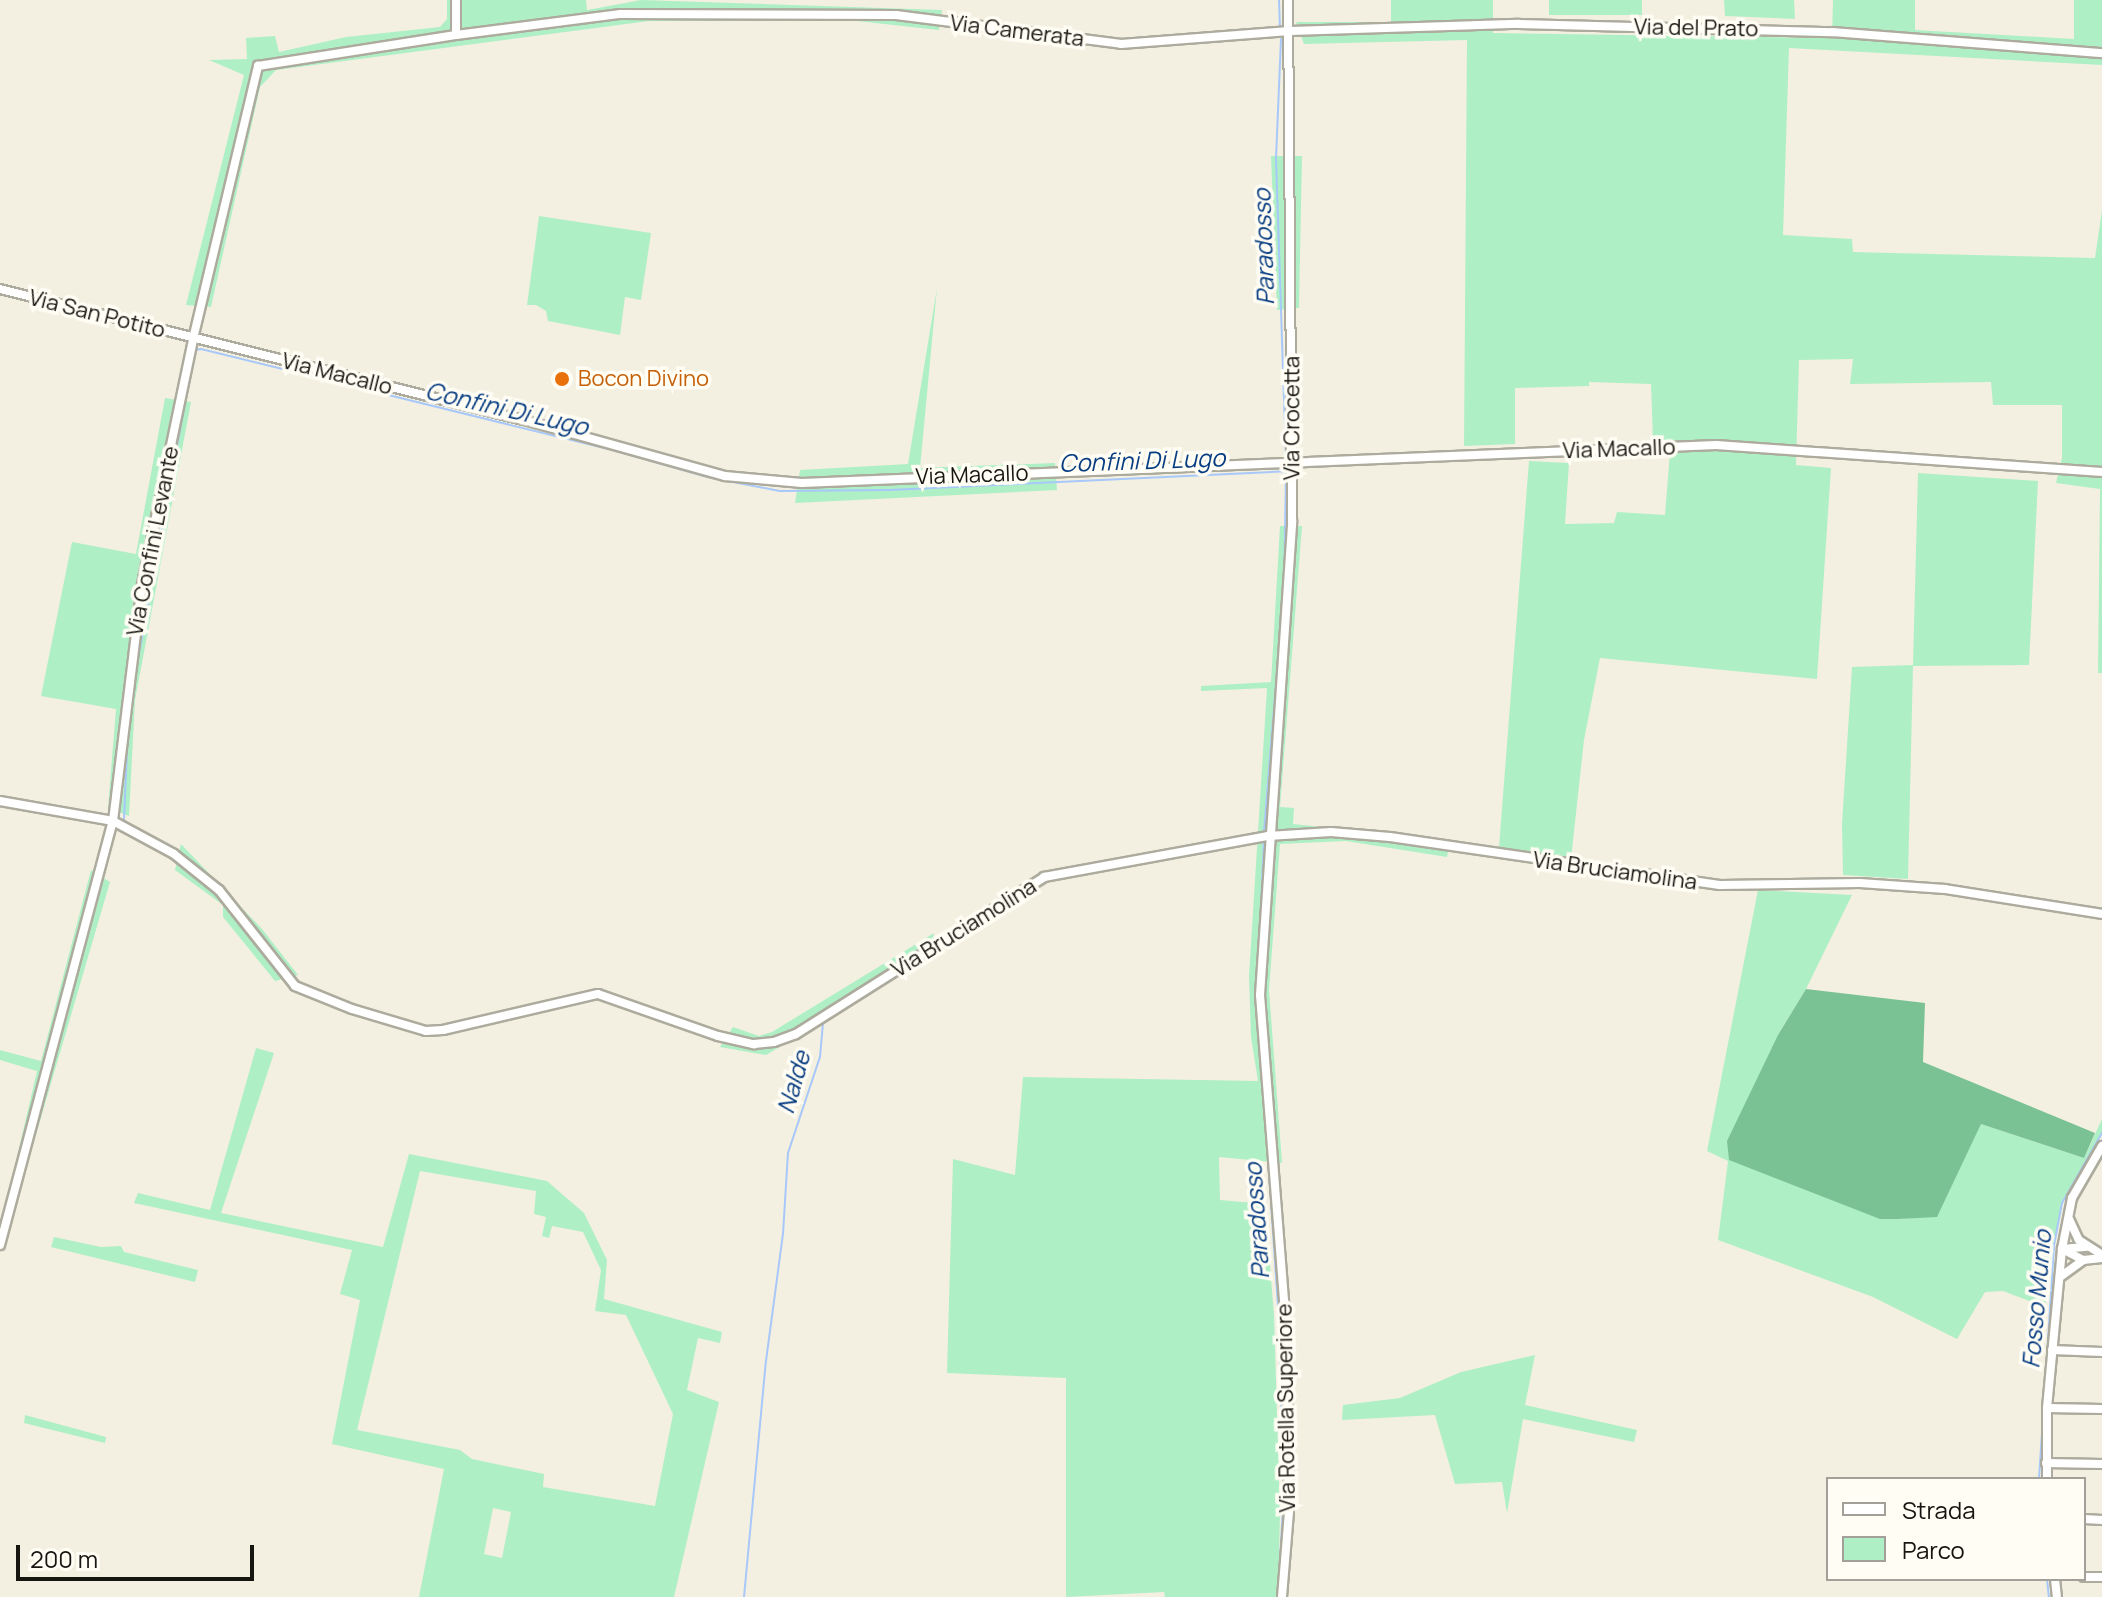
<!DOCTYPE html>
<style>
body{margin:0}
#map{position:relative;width:2102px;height:1597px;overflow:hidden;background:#f3f0e1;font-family:Manrope,sans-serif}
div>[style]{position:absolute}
.green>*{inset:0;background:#afefc5;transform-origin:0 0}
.forest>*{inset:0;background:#7ac294}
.stream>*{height:2px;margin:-1px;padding:0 1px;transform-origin:1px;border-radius:1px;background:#a7c8f9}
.roads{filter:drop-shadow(2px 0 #adab9d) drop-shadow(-2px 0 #adab9d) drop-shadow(0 2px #adab9d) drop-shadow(0 -2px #adab9d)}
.minor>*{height:8px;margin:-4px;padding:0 4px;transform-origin:4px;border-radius:4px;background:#fff}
.dots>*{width:22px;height:22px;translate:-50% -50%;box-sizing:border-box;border:4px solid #fffdf4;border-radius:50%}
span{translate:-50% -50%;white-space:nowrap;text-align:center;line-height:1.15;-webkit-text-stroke:7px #fffdf4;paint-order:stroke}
.street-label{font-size:22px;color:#161510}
.food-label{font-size:22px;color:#c56008}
.left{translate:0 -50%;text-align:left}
.water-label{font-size:24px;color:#083d82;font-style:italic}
.legend{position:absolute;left:1826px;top:1477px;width:260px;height:104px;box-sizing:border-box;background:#fffdf4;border:2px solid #a2a099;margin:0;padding:10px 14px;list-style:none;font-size:24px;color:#161510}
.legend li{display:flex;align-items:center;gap:16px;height:40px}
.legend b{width:40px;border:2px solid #a2a099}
.scale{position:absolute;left:16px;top:1545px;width:238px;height:36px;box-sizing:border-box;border:4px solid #161510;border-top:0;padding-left:10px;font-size:24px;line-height:28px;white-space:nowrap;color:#161510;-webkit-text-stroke:6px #fffdf4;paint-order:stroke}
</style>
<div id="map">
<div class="green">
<div style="clip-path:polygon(447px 0,586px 0,587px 10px,641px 0,942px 10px,939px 30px,857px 21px,649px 21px,276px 70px,260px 87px,211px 307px,186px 305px,244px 75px,209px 60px,247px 59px,246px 38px,275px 36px,279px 52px,346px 37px,440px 27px,447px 19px)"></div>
<div style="clip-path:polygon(1391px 0,1493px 0,1493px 33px,1832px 38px,1833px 0,1915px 0,1915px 30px,2074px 39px,2074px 0,2102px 0,2102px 65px,1789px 48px,1783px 235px,1852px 239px,1853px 252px,2095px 258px,2102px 210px,2102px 673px,2098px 673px,2100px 489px,2056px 483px,2062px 458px,2062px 405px,1993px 405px,1991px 382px,1850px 384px,1853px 359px,1799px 360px,1796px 465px,1831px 468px,1817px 679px,1600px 658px,1584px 740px,1571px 859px,1499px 847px,1529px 461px,1569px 463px,1565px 524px,1614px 523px,1617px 512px,1665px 515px,1671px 440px,1653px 440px,1651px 384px,1589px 382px,1589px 386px,1515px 388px,1515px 444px,1464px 446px,1467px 40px,1304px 44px,1296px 22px,1391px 22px)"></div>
<div style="left:1549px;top:0;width:93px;height:15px"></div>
<div style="clip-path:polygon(1724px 0,1794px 0,1795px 19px,1725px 16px)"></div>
<div style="clip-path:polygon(1271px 156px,1302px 156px,1299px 308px,1277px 310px)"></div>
<div style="clip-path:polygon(539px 216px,651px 233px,641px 300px,625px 297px,620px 335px,548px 321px,546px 311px,536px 305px,527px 305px)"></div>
<div style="clip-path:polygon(937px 288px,920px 468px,1055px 463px,1057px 490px,795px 503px,800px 470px,908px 464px)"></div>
<div style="clip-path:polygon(165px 398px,191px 402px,135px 700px,129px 816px,108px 808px,116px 709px,41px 696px,72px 542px,136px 554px)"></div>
<div style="clip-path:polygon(1918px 473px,2038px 481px,2029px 665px,1913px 666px,1908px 879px,1843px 875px,1842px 824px,1852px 667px,1913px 665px)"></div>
<div style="clip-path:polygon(1280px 526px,1302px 526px,1280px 807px,1294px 808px,1293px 824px,1450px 840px,1447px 857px,1346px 841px,1280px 844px,1269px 990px,1282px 1163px,1219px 1157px,1220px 1200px,1265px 1204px,1274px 1315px,1280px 1514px,1278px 1597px,1165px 1597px,1164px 1592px,1066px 1597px,1066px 1378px,947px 1373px,953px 1159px,1015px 1175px,1023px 1077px,1258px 1081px,1251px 1037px,1249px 976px,1267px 688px,1201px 691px,1201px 686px,1271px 682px)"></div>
<div style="clip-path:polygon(181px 844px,262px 929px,298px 975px,275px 981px,223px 917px,223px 905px,175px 870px)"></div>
<div style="clip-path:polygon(91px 870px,110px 882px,23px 1179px,13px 1174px,37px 1071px,0 1060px,0 1050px,41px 1061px)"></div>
<div style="clip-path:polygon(1758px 890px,1852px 895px,1806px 989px,1778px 1035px,1898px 1219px,1909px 1218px,1981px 1124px,2084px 1158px,2102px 1119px,2102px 1133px,2062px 1201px,2045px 1307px,2003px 1291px,1985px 1292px,1957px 1339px,1873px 1297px,1718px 1240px,1728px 1161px,1707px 1151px)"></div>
<div style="clip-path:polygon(934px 933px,930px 958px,766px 1055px,720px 1047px,733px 1027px,759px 1036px,772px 1032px)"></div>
<div style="clip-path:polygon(evenodd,256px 1048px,274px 1053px,221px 1213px,383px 1247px,409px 1154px,547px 1181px,584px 1213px,607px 1260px,604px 1299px,722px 1332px,720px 1343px,698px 1338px,687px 1390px,719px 1402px,674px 1597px,419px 1597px,444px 1469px,332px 1444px,360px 1300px,340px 1294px,352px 1250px,134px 1203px,138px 1193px,210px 1210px,256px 1048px,420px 1171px,536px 1191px,534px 1214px,546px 1217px,542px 1236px,549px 1238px,552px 1226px,583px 1232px,601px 1270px,595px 1311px,626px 1315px,673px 1414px,655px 1506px,543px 1487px,544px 1474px,472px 1459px,460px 1450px,357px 1430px,420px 1171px,256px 1048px,493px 1508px,511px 1512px,502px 1558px,484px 1554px,493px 1508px)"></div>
<div style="clip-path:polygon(54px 1237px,101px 1247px,121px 1246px,124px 1252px,198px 1270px,195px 1282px,51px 1247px)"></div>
<div style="clip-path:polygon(1535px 1355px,1525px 1405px,1637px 1430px,1634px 1442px,1523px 1419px,1507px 1513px,1502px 1482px,1455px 1484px,1435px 1415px,1342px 1420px,1343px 1405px,1400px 1398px,1461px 1372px)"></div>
<div style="clip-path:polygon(25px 1415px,106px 1437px,105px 1443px,24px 1423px)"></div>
</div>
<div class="forest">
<div style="clip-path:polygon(1806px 989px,1925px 1003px,1923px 1062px,2095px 1133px,2084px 1158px,1981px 1124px,1937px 1217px,1898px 1219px,1880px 1219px,1729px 1160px,1727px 1141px,1778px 1035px)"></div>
</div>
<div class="stream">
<div style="left:1279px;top:0;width:25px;rotate:88deg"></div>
<div style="left:1281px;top:39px;width:120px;rotate:92.4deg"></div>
<div style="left:1276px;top:159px;width:295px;rotate:88.1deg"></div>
<div style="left:1284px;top:589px;width:120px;rotate:-89deg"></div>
<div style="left:135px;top:675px;width:271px;rotate:-79.6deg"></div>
<div style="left:184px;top:408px;width:59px;rotate:-78.3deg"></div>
<div style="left:196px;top:350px;width:5px;rotate:-11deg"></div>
<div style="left:201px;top:349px;width:427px;rotate:13.8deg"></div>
<div style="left:616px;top:451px;width:95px;rotate:15.9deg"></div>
<div style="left:707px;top:477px;width:74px;rotate:10.9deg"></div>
<div style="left:780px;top:491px;width:109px;rotate:-0.5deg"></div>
<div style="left:889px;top:490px;width:397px;rotate:-2.7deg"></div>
<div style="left:124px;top:820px;width:91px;rotate:-87.5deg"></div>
<div style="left:1264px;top:832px;width:238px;rotate:-85.4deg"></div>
<div style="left:1175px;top:849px;width:91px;rotate:-10.8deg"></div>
<div style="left:1257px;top:989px;width:146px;rotate:-87.3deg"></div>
<div style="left:822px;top:1012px;width:204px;rotate:-32.2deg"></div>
<div style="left:1259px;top:1027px;width:282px;rotate:86.1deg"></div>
<div style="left:1278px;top:1308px;width:181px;rotate:88.1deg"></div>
<div style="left:1284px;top:1489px;width:107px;rotate:93.2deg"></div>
<div style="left:2039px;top:1479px;width:234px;rotate:-86.3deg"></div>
<div style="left:2054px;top:1245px;width:43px;rotate:-79.2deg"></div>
<div style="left:2062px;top:1203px;width:81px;rotate:-60.3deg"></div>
<div style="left:2047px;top:1579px;width:18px;rotate:84deg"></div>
<div style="left:744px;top:1597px;width:237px;rotate:-84.7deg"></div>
<div style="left:766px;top:1361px;width:128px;rotate:-82.4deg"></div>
<div style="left:783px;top:1234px;width:81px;rotate:-86.5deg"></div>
<div style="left:788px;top:1153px;width:101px;rotate:-71.6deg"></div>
<div style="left:820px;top:1057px;width:35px;rotate:-85deg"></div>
</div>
<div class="roads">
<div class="minor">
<div style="left:456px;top:35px;width:166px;rotate:-7.3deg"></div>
<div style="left:621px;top:14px;width:275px;rotate:0.2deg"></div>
<div style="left:896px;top:15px;width:227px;rotate:7.3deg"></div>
<div style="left:1121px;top:44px;width:169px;rotate:-4.4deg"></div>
<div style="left:1290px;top:31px;width:229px;rotate:-1.8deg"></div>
<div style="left:1519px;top:24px;width:314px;rotate:1.5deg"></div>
<div style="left:1833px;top:32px;width:270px;rotate:4.5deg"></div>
<div style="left:0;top:289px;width:540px;rotate:14.04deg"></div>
<div style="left:524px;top:420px;width:209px;rotate:15.6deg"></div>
<div style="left:725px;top:476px;width:77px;rotate:5.2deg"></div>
<div style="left:802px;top:483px;width:915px;rotate:-2.38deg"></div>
<div style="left:1716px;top:445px;width:387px;rotate:4deg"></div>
<div style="left:0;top:801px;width:115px;rotate:10deg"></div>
<div style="left:113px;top:821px;width:69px;rotate:28.4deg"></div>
<div style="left:174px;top:854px;width:58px;rotate:38.7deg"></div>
<div style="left:219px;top:890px;width:122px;rotate:51.6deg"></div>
<div style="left:295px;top:986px;width:61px;rotate:22deg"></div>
<div style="left:352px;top:1009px;width:77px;rotate:16.6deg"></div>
<div style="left:426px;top:1031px;width:17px;rotate:-3deg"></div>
<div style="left:443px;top:1030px;width:159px;rotate:-13.1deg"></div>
<div style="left:598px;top:994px;width:127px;rotate:19.3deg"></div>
<div style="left:718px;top:1036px;width:37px;rotate:13deg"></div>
<div style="left:754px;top:1044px;width:20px;rotate:-6deg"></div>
<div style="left:774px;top:1042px;width:23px;rotate:-20deg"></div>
<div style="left:796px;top:1034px;width:294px;rotate:-32.3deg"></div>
<div style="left:1044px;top:877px;width:228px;rotate:-10.4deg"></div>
<div style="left:1268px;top:836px;width:63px;rotate:-3.6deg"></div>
<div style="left:1331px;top:832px;width:59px;rotate:4.8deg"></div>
<div style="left:1390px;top:837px;width:333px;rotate:8.3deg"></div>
<div style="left:1720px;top:885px;width:140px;rotate:-0.8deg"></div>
<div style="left:1860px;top:883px;width:85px;rotate:4deg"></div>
<div style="left:1945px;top:889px;width:159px;rotate:9deg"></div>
<div style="left:2069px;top:1219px;width:23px;rotate:65deg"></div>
<div style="left:2079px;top:1240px;width:27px;rotate:33deg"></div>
<div style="left:0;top:1245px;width:439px;rotate:-75.1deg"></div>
<div style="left:113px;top:821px;width:239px;rotate:-83deg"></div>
<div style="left:142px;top:584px;width:250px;rotate:-78.2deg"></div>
<div style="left:193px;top:339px;width:281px;rotate:-76.6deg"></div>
<div style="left:258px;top:66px;width:200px;rotate:-8.9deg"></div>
<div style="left:456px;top:35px;width:35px;rotate:-90deg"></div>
<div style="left:2083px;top:1260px;width:24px;rotate:-152deg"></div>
<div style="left:2062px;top:1249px;width:25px;rotate:-5deg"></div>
<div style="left:2060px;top:1277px;width:29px;rotate:-36deg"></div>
<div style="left:2083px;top:1260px;width:19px;rotate:-6deg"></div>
<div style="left:2052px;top:1350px;width:50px;rotate:2.3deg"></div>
<div style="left:2047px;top:1408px;width:55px;rotate:1deg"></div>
<div style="left:2046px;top:1463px;width:56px;rotate:1deg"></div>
<div style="left:2047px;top:1479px;width:71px;rotate:-90deg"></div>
<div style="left:2047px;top:1408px;width:160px;rotate:-84.6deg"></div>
<div style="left:2062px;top:1249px;width:52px;rotate:-78.9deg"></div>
<div style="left:2072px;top:1198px;width:60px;rotate:-60deg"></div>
<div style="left:2084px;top:1519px;width:18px;rotate:3deg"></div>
<div style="left:2084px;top:1577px;width:18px"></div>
<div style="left:2055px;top:1579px;width:18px;rotate:84deg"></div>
<div style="left:1282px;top:1597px;width:86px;rotate:-85.3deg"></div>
<div style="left:1289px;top:1511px;width:173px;rotate:-90.7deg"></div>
<div style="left:1287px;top:1338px;width:344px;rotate:-94.5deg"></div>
<div style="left:1260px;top:995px;width:475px;rotate:-86.1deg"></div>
<div style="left:1292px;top:521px;width:521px;rotate:-90.44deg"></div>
</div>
</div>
<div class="dots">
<div style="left:562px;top:379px;background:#e8710a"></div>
</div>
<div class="street-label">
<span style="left:1696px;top:28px;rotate:1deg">Via del Prato</span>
<span style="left:1017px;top:31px;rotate:7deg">Via Camerata</span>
<span style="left:97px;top:314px;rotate:14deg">Via San Potito</span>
<span style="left:337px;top:374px;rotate:14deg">Via Macallo</span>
<span style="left:1292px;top:418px;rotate:-90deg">Via Crocetta</span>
<span style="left:1619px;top:449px;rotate:-2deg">Via Macallo</span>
<span style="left:972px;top:475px;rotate:-2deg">Via Macallo</span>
<span style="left:153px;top:541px;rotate:-79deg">Via Confini Levante</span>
<span style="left:1615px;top:871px;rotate:8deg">Via Bruciamolina</span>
<span style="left:964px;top:928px;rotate:-32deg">Via Bruciamolina</span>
<span style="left:1286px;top:1408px;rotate:-91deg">Via Rotella Superiore</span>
</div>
<div class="food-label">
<span class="left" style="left:578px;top:379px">Bocon Divino</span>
</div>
<div class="water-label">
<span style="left:1263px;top:247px;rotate:-92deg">Paradosso</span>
<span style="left:507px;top:408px;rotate:13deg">Confini Di Lugo</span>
<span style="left:1142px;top:460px;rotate:-2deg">Confini Di Lugo</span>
<span style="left:793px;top:1082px;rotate:-74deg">Nalde</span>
<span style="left:1256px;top:1221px;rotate:-94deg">Paradosso</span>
<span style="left:2036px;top:1299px;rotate:-85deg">Fosso Munio</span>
</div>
<ul class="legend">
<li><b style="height:10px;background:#fff"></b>Strada</li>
<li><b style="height:22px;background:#afefc5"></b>Parco</li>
</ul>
<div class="scale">200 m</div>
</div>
